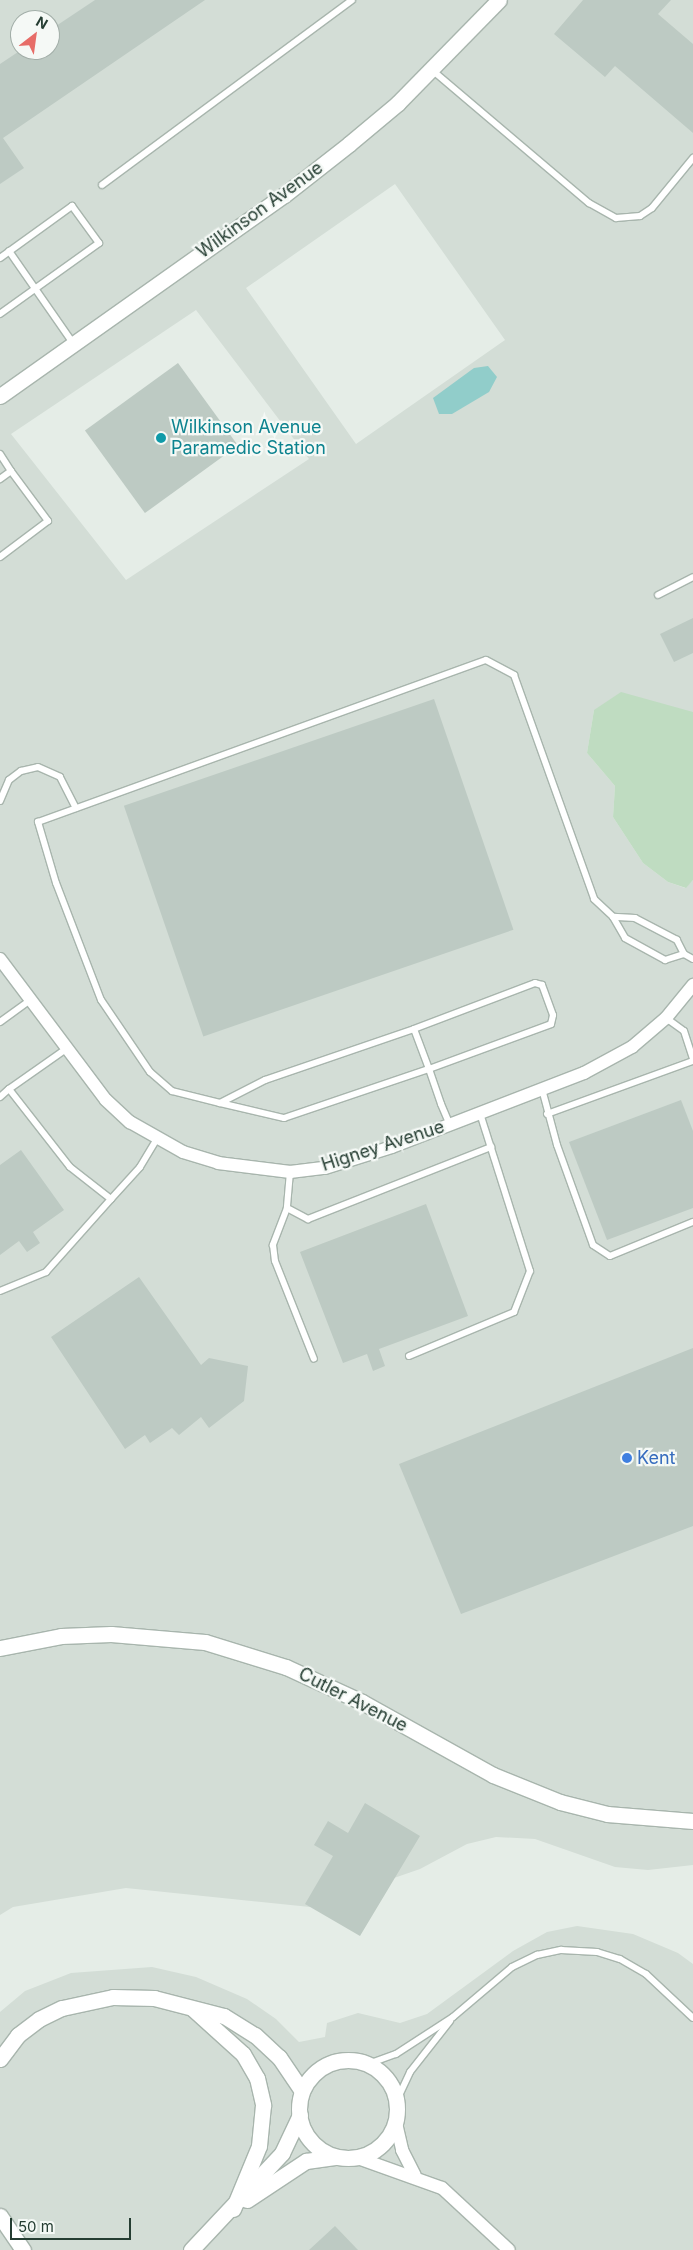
<!DOCTYPE html>
<style>
body{margin:0}
#map{position:relative;width:693px;height:2250px;overflow:hidden;background:#e5ede7;font-family:Inter,sans-serif}
div>[style]{position:absolute}
.built>*{inset:0;background:#d3ddd6}
.green>*{inset:0;background:#bfdcc1}
.water>*{inset:0;background:#91cdca}
.building>*{inset:0;background:#bdcac3;transform-origin:0 0}
.roads{filter:drop-shadow(1px 0 #a8b5ad) drop-shadow(-1px 0 #a8b5ad) drop-shadow(0 1px #a8b5ad) drop-shadow(0 -1px #a8b5ad)}
.service>*{height:6px;margin:-3px;padding:0 3px;transform-origin:3px;border-radius:3px;background:#fff}
.minor>*{height:12px;margin:-6px;padding:0 6px;transform-origin:6px;border-radius:6px;background:#fff}
.tertiary>*{height:15px;margin:-7.5px;padding:0 7.5px;transform-origin:7.5px;border-radius:7.5px;background:#fff}
.tertiary>.ring{margin:-7.5px;padding:0;box-sizing:content-box;background:none;border:15px solid #fff;border-radius:50%}
.secondary>*{height:15px;margin:-7.5px;padding:0 7.5px;transform-origin:7.5px;border-radius:7.5px;background:#fff}
.dots>*{width:14px;height:14px;translate:-50% -50%;box-sizing:border-box;border:2px solid #f5f9f6;border-radius:50%}
span{translate:-50% -50%;white-space:nowrap;text-align:center;line-height:1.15;-webkit-text-stroke:4.5px #f5f9f6;paint-order:stroke}
.street-label{font-size:18px;color:#253d32}
.culture-label{font-size:18px;color:#0d838f}
.left{translate:0 -50%;text-align:left}
.shop-label{font-size:18px;color:#366cbe}
.north{position:absolute;left:10px;top:10px;width:50px;height:50px;box-sizing:border-box;background:#f5f9f6;border:1px solid #a2aea8;border-radius:50%;rotate:30deg;font-size:14px;font-weight:700;line-height:20px;text-align:center;color:#253d32}
.north::after{content:'';display:block;margin:auto;width:18px;height:22px;background:#e76d68;clip-path:polygon(50% 0,100% 100%,50% 72%,0 100%)}
.scale{position:absolute;left:10px;top:2218px;width:121px;height:22px;box-sizing:border-box;border:2px solid #253d32;border-top:0;padding-left:6px;font-size:15px;line-height:18px;white-space:nowrap;color:#253d32;-webkit-text-stroke:4px #f5f9f6;paint-order:stroke}
</style>
<div id="map">
<div class="built">
<div style="clip-path:polygon(evenodd,0 0,693px 0,693px 712px,594px 710px,587px 753px,615px 786px,613px 817px,643px 863px,668px 882px,685px 888px,693px 880px,693px 1865px,648px 1870px,615px 1867px,535px 1839px,496px 1837px,467px 1844px,420px 1869px,310px 1907px,126px 1888px,13px 1907px,0 1915px,0 0,20px 20px,50px 20px,50px 50px,20px 50px,20px 20px,0 0,395px 184px,505px 340px,356px 444px,246px 288px,395px 184px,0 0,196px 310px,309px 459px,126px 580px,11px 434px,196px 310px)"></div>
<div style="clip-path:polygon(577px 1926px,633px 1934px,678px 1953px,693px 1964px,693px 2250px,0 2250px,0 2012px,25px 1991px,71px 1973px,152px 1967px,196px 1977px,247px 1999px,276px 2019px,299px 2042px,325px 2037px,327px 2023px,358px 2013px,400px 2023px,427px 2014px,513px 1951px,547px 1932px)"></div>
</div>
<div class="green">
<div style="clip-path:polygon(621px 692px,693px 712px,693px 880px,686px 888px,668px 882px,643px 863px,613px 817px,615px 786px,587px 753px,594px 710px)"></div>
</div>
<div class="water">
<div style="clip-path:polygon(488px 366px,497px 377px,489px 392px,452px 414px,439px 414px,433px 398px,474px 368px)"></div>
</div>
<div class="building">
<div style="clip-path:polygon(95px 0,205px 0,3px 138px,24px 168px,0 184px,0 64px,21px 50px,50px 50px,50px 30px)"></div>
<div style="clip-path:polygon(583px 0,671px 0,658px 14px,693px 44px,693px 133px,615px 66px,605px 77px,554px 34px)"></div>
<div style="left:178px;top:363px;width:102px;height:115px;rotate:54deg"></div>
<div style="clip-path:polygon(693px 618px,693px 653px,674px 662px,660px 634px)"></div>
<div style="left:434px;top:699px;width:244px;height:328px;rotate:71deg"></div>
<div style="clip-path:polygon(681px 1100px,693px 1131px,693px 1208px,607px 1240px,569px 1142px)"></div>
<div style="clip-path:polygon(21px 1150px,64px 1210px,33px 1232px,40px 1243px,27px 1252px,19px 1241px,0 1255px,0 1165px)"></div>
<div style="clip-path:polygon(426px 1204px,468px 1316px,379px 1349px,385px 1366px,373px 1371px,367px 1354px,343px 1363px,300px 1252px)"></div>
<div style="clip-path:polygon(139px 1277px,201px 1365px,209px 1358px,248px 1366px,244px 1401px,209px 1428px,201px 1417px,179px 1435px,172px 1428px,150px 1443px,145px 1435px,125px 1449px,51px 1337px)"></div>
<div style="clip-path:polygon(693px 1348px,693px 1526px,461px 1614px,399px 1464px)"></div>
<div style="clip-path:polygon(365px 1803px,420px 1836px,360px 1936px,305px 1904px,333px 1856px,314px 1845px,328px 1821px,348px 1833px)"></div>
<div style="clip-path:polygon(335px 2226px,358px 2250px,309px 2250px)"></div>
</div>
<div class="roads">
<div class="service">
<div style="left:432px;top:70px;width:206px;rotate:40.3deg"></div>
<div style="left:589px;top:203px;width:31px;rotate:29deg"></div>
<div style="left:616px;top:218px;width:24px;rotate:-5deg"></div>
<div style="left:640px;top:216px;width:14px;rotate:-34deg"></div>
<div style="left:652px;top:208px;width:65px;rotate:-50.6deg"></div>
<div style="left:102px;top:185px;width:311px;rotate:-36.5deg"></div>
<div style="left:9px;top:251px;width:112px;rotate:55.2deg"></div>
<div style="left:0;top:258px;width:89px;rotate:-35.8deg"></div>
<div style="left:72px;top:206px;width:46px;rotate:53.9deg"></div>
<div style="left:99px;top:243px;width:122px;rotate:144.4deg"></div>
<div style="left:0;top:454px;width:20px;rotate:57deg"></div>
<div style="left:11px;top:471px;width:14px;rotate:144deg"></div>
<div style="left:0;top:557px;width:60px;rotate:-36.9deg"></div>
<div style="left:48px;top:521px;width:62px;rotate:-126.5deg"></div>
<div style="left:658px;top:595px;width:39px;rotate:-27deg"></div>
<div style="left:0;top:801px;width:23px;rotate:-67deg"></div>
<div style="left:9px;top:780px;width:15px;rotate:-37deg"></div>
<div style="left:21px;top:771px;width:17px;rotate:-13deg"></div>
<div style="left:38px;top:767px;width:24px;rotate:24deg"></div>
<div style="left:60px;top:777px;width:35px;rotate:63deg"></div>
<div style="left:684px;top:954px;width:10px;rotate:29deg"></div>
<div style="left:666px;top:1018px;width:22px;rotate:36deg"></div>
<div style="left:684px;top:1031px;width:29px;rotate:72deg"></div>
<div style="left:0;top:1022px;width:36px;rotate:-36deg"></div>
<div style="left:414px;top:1029px;width:157px;rotate:161.1deg"></div>
<div style="left:265px;top:1080px;width:51px;rotate:152.9deg"></div>
<div style="left:220px;top:1103px;width:66px;rotate:13.2deg"></div>
<div style="left:284px;top:1118px;width:153px;rotate:-18.7deg"></div>
<div style="left:429px;top:1069px;width:130px;rotate:-20.2deg"></div>
<div style="left:551px;top:1024px;width:9px;rotate:-77deg"></div>
<div style="left:553px;top:1015px;width:32px;rotate:-110deg"></div>
<div style="left:542px;top:985px;width:7px;rotate:-164deg"></div>
<div style="left:535px;top:983px;width:129px;rotate:159.2deg"></div>
<div style="left:414px;top:1029px;width:43px;rotate:69.4deg"></div>
<div style="left:429px;top:1069px;width:37px;rotate:71deg"></div>
<div style="left:441px;top:1104px;width:23px;rotate:67deg"></div>
<div style="left:66px;top:1049px;width:70px;rotate:144.9deg"></div>
<div style="left:9px;top:1089px;width:99px;rotate:52deg"></div>
<div style="left:70px;top:1167px;width:52px;rotate:38deg"></div>
<div style="left:111px;top:1199px;width:43px;rotate:-47.8deg"></div>
<div style="left:140px;top:1167px;width:33px;rotate:-59deg"></div>
<div style="left:542px;top:1089px;width:58px;rotate:75deg"></div>
<div style="left:557px;top:1145px;width:106px;rotate:70.2deg"></div>
<div style="left:593px;top:1245px;width:20px;rotate:33deg"></div>
<div style="left:610px;top:1256px;width:90px;rotate:-22.3deg"></div>
<div style="left:0;top:1097px;width:12px;rotate:-42deg"></div>
<div style="left:220px;top:1103px;width:49px;rotate:-166deg"></div>
<div style="left:172px;top:1091px;width:29px;rotate:-139deg"></div>
<div style="left:150px;top:1072px;width:87px;rotate:-124.2deg"></div>
<div style="left:101px;top:1000px;width:125px;rotate:-111deg"></div>
<div style="left:56px;top:883px;width:64px;rotate:-106.4deg"></div>
<div style="left:38px;top:822px;width:476px;rotate:-19.9deg"></div>
<div style="left:486px;top:660px;width:32px;rotate:28deg"></div>
<div style="left:514px;top:675px;width:238px;rotate:70.3deg"></div>
<div style="left:594px;top:899px;width:26px;rotate:43deg"></div>
<div style="left:613px;top:917px;width:24px;rotate:60deg"></div>
<div style="left:625px;top:938px;width:46px;rotate:28.8deg"></div>
<div style="left:665px;top:960px;width:20px;rotate:-18deg"></div>
<div style="left:684px;top:954px;width:16px;rotate:-117deg"></div>
<div style="left:677px;top:940px;width:47px;rotate:-152.4deg"></div>
<div style="left:635px;top:918px;width:22px;rotate:-177deg"></div>
<div style="left:547px;top:1114px;width:155px;rotate:-20deg"></div>
<div style="left:290px;top:1172px;width:36px;rotate:95deg"></div>
<div style="left:287px;top:1208px;width:40px;rotate:111deg"></div>
<div style="left:273px;top:1245px;width:16px;rotate:83deg"></div>
<div style="left:275px;top:1261px;width:105px;rotate:68.3deg"></div>
<div style="left:287px;top:1208px;width:24px;rotate:28deg"></div>
<div style="left:308px;top:1219px;width:197px;rotate:-21.5deg"></div>
<div style="left:0;top:1291px;width:50px;rotate:-22.4deg"></div>
<div style="left:46px;top:1272px;width:98px;rotate:-48.3deg"></div>
<div style="left:409px;top:1356px;width:114px;rotate:-22.7deg"></div>
<div style="left:514px;top:1312px;width:44px;rotate:-68.7deg"></div>
<div style="left:530px;top:1271px;width:166px;rotate:-107.6deg"></div>
<div style="left:368px;top:2064px;width:30px;rotate:-20deg"></div>
<div style="left:396px;top:2054px;width:68px;rotate:-33deg"></div>
<div style="left:453px;top:2017px;width:77px;rotate:-40.3deg"></div>
<div style="left:512px;top:1967px;width:28px;rotate:-26deg"></div>
<div style="left:537px;top:1955px;width:25px;rotate:-12deg"></div>
<div style="left:561px;top:1950px;width:36px;rotate:3deg"></div>
<div style="left:597px;top:1952px;width:24px;rotate:17deg"></div>
<div style="left:620px;top:1959px;width:30px;rotate:30deg"></div>
<div style="left:646px;top:1974px;width:64px;rotate:43.1deg"></div>
<div style="left:397px;top:2100px;width:31px;rotate:-65deg"></div>
<div style="left:410px;top:2072px;width:65px;rotate:-51.9deg"></div>
</div>
<div class="minor">
<div style="left:0;top:959px;width:176px;rotate:53.1deg"></div>
<div style="left:106px;top:1100px;width:33px;rotate:43deg"></div>
<div style="left:130px;top:1122px;width:61px;rotate:29.5deg"></div>
<div style="left:183px;top:1152px;width:37px;rotate:17deg"></div>
<div style="left:218px;top:1163px;width:73px;rotate:7.1deg"></div>
<div style="left:290px;top:1172px;width:35px;rotate:-7deg"></div>
<div style="left:325px;top:1168px;width:70px;rotate:-17.4deg"></div>
<div style="left:392px;top:1147px;width:206px;rotate:-21.1deg"></div>
<div style="left:584px;top:1073px;width:55px;rotate:-28.4deg"></div>
<div style="left:632px;top:1047px;width:45px;rotate:-40.5deg"></div>
<div style="left:666px;top:1018px;width:43px;rotate:-50.7deg"></div>
<div style="left:396px;top:2123px;width:28px;rotate:77deg"></div>
<div style="left:402px;top:2150px;width:28px;rotate:63deg"></div>
<div style="left:358px;top:2158px;width:89px;rotate:19.7deg"></div>
<div style="left:442px;top:2188px;width:91px;rotate:42.8deg"></div>
</div>
<div class="tertiary">
<div style="left:0;top:396px;width:348px;rotate:-35.3deg"></div>
<div style="left:284px;top:195px;width:83px;rotate:-38.1deg"></div>
<div style="left:349px;top:144px;width:64px;rotate:-39.9deg"></div>
<div style="left:398px;top:103px;width:144px;rotate:-45.6deg"></div>
<div style="left:0;top:1648px;width:62px;rotate:-11.1deg"></div>
<div style="left:61px;top:1636px;width:50px;rotate:-2.3deg"></div>
<div style="left:111px;top:1634px;width:94px;rotate:4.9deg"></div>
<div style="left:205px;top:1642px;width:85px;rotate:17.2deg"></div>
<div style="left:286px;top:1667px;width:84px;rotate:24.7deg"></div>
<div style="left:362px;top:1702px;width:150px;rotate:29.1deg"></div>
<div style="left:493px;top:1775px;width:72px;rotate:21.9deg"></div>
<div style="left:560px;top:1802px;width:49px;rotate:14.3deg"></div>
<div style="left:607px;top:1814px;width:86px;rotate:4.7deg"></div>
<div class="ring" style="left:299px;top:2060px;width:83px;height:83px"></div>
<div style="left:247px;top:2200px;width:71px;rotate:-33.5deg"></div>
<div style="left:306px;top:2161px;width:29px;rotate:-8deg"></div>
<div style="left:191px;top:2250px;width:133px;rotate:-46.8deg"></div>
<div style="left:282px;top:2153px;width:42px;rotate:-64.7deg"></div>
</div>
<div class="secondary">
<div style="left:193px;top:2009px;width:67px;rotate:42deg"></div>
<div style="left:243px;top:2054px;width:28px;rotate:60deg"></div>
<div style="left:257px;top:2078px;width:28px;rotate:77deg"></div>
<div style="left:263px;top:2105px;width:41px;rotate:95.6deg"></div>
<div style="left:259px;top:2146px;width:68px;rotate:112.4deg"></div>
<div style="left:0;top:2059px;width:30px;rotate:-53deg"></div>
<div style="left:18px;top:2035px;width:26px;rotate:-37deg"></div>
<div style="left:39px;top:2019px;width:25px;rotate:-26deg"></div>
<div style="left:62px;top:2008px;width:52px;rotate:-12.2deg"></div>
<div style="left:113px;top:1997px;width:41px;rotate:1.4deg"></div>
<div style="left:154px;top:1998px;width:72px;rotate:14.4deg"></div>
<div style="left:224px;top:2016px;width:36px;rotate:32deg"></div>
<div style="left:255px;top:2035px;width:33px;rotate:43deg"></div>
<div style="left:279px;top:2057px;width:41px;rotate:55.9deg"></div>
<div style="left:0;top:2216px;width:41px;rotate:55.9deg"></div>
</div>
</div>
<div class="dots">
<div style="left:161px;top:438px;background:#0f9aa8"></div>
<div style="left:627px;top:1458px;background:#3f7fe0"></div>
</div>
<div class="street-label">
<span style="left:260px;top:210px;rotate:-36deg">Wilkinson Avenue</span>
<span style="left:383px;top:1146px;rotate:-18deg">Higney Avenue</span>
<span style="left:353px;top:1700px;rotate:27deg">Cutler Avenue</span>
</div>
<div class="culture-label">
<span class="left" style="left:171px;top:438px">Wilkinson Avenue<br>Paramedic Station</span>
</div>
<div class="shop-label">
<span class="left" style="left:637px;top:1458px">Kent</span>
</div>
<div class="north">N</div>
<div class="scale">50 m</div>
</div>
